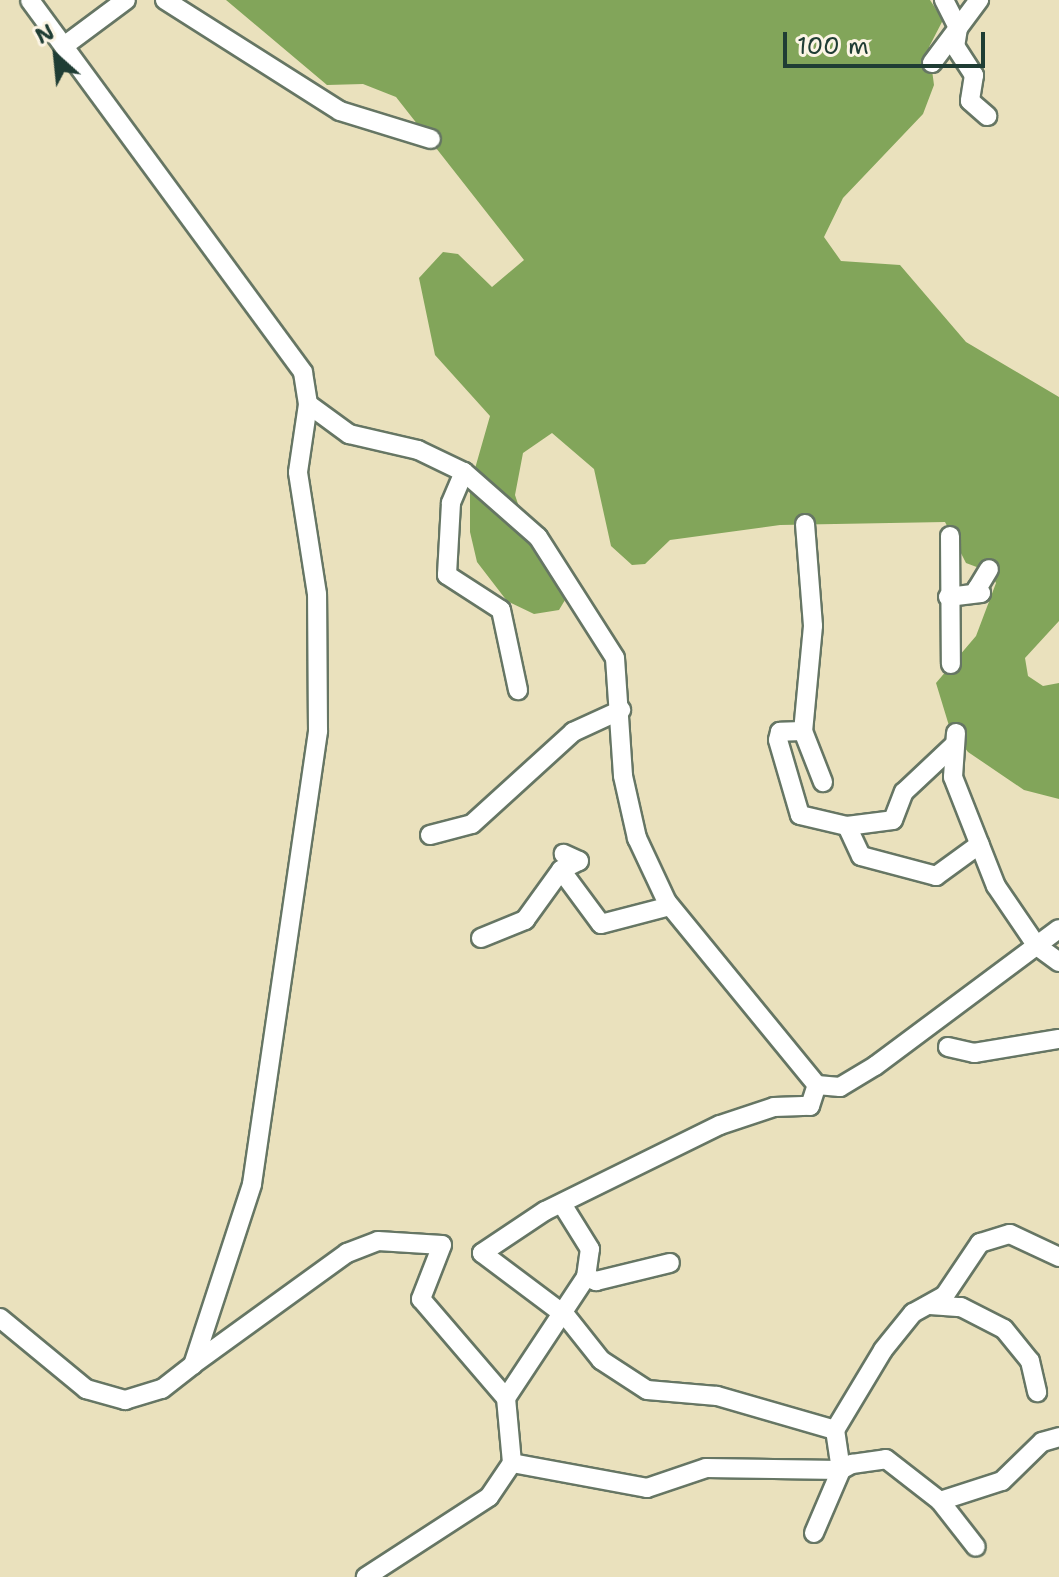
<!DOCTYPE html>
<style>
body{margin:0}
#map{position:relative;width:1059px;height:1577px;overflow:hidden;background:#eae1bd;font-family:"Shantell Sans",sans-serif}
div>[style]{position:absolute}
.forest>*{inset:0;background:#82a55a}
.roads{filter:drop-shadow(2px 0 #667664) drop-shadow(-2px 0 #667664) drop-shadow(0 2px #667664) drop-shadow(0 -2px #667664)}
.minor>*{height:18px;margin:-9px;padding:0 9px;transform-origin:9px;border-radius:9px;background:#fff}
span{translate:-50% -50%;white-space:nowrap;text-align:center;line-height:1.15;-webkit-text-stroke:6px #fcf5e5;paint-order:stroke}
.north{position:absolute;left:16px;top:16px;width:80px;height:80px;-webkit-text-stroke:6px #fcf5e5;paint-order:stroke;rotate:333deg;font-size:22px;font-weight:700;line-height:32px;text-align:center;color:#1f3d34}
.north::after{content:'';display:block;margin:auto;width:28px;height:36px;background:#1f3d34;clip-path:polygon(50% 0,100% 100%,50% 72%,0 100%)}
.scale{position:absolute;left:783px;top:32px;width:202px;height:36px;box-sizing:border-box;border:4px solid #1f3d34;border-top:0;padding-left:10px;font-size:24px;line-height:28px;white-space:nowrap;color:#1f3d34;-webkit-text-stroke:6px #fcf5e5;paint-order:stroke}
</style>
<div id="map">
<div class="forest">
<div style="clip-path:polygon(226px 0,930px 0,943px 20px,929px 47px,934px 85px,923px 114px,843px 198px,824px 237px,841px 261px,900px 265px,966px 342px,1059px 397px,1059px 621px,1025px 658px,1028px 676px,1043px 686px,1059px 683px,1059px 799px,1024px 790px,968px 752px,950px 729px,936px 683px,976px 636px,996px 583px,990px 572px,966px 563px,945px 522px,780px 525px,670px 540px,645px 564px,632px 565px,611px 546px,594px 469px,552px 433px,523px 453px,515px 495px,523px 519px,562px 558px,565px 600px,559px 610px,534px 614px,507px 601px,477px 562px,470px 532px,470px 486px,490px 416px,435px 355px,419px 278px,443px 252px,458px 254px,492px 287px,524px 260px,396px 97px,363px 84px,327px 85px)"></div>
</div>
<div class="roads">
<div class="minor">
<div style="left:165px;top:0;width:207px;rotate:32.4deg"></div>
<div style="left:340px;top:111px;width:95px;rotate:17.1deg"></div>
<div style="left:944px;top:0;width:31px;rotate:63deg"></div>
<div style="left:958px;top:28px;width:18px;rotate:99deg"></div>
<div style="left:955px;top:46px;width:35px;rotate:57deg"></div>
<div style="left:974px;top:75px;width:26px;rotate:99deg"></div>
<div style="left:970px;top:101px;width:23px;rotate:41deg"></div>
<div style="left:64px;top:46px;width:77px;rotate:-36.6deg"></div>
<div style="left:932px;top:63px;width:79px;rotate:-53.3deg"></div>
<div style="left:308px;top:404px;width:51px;rotate:36.2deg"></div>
<div style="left:349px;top:434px;width:71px;rotate:13.1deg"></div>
<div style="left:418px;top:450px;width:51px;rotate:25.6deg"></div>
<div style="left:464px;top:472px;width:98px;rotate:41.3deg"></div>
<div style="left:538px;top:537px;width:143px;rotate:57.5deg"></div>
<div style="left:615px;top:658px;width:118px;rotate:86.1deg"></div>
<div style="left:623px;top:776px;width:64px;rotate:77.3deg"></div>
<div style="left:637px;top:838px;width:71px;rotate:64.9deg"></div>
<div style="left:667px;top:902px;width:237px;rotate:50.7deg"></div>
<div style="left:817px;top:1085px;width:23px;rotate:5deg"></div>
<div style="left:840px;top:1087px;width:41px;rotate:-31deg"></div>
<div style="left:875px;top:1066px;width:229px;rotate:-36.7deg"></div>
<div style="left:464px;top:472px;width:34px;rotate:113deg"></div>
<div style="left:451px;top:503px;width:72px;rotate:93.2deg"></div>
<div style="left:447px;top:575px;width:64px;rotate:32.9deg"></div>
<div style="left:501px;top:610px;width:82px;rotate:78deg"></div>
<div style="left:805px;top:524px;width:102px;rotate:85.5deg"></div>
<div style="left:813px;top:626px;width:105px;rotate:95.4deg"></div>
<div style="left:803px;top:731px;width:55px;rotate:68.6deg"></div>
<div style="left:950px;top:536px;width:128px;rotate:89.6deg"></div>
<div style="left:948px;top:597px;width:33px;rotate:-7deg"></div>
<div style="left:981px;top:593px;width:6px;rotate:-135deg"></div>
<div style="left:977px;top:589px;width:23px;rotate:-59deg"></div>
<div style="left:803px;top:731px;width:23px;rotate:178deg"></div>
<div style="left:780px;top:732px;width:8px;rotate:104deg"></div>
<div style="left:778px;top:740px;width:78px;rotate:73.7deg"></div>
<div style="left:800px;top:815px;width:48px;rotate:13.2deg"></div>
<div style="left:847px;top:826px;width:33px;rotate:65deg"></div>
<div style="left:861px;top:856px;width:78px;rotate:14.9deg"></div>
<div style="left:936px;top:876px;width:54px;rotate:-36deg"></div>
<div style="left:956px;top:733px;width:44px;rotate:93.9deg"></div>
<div style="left:953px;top:777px;width:117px;rotate:68.5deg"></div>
<div style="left:996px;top:886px;width:73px;rotate:55.7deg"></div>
<div style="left:1037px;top:946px;width:27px;rotate:36deg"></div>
<div style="left:847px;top:826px;width:46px;rotate:-7.4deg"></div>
<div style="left:893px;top:820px;width:30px;rotate:-69deg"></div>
<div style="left:904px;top:792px;width:67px;rotate:-43.2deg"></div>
<div style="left:430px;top:835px;width:43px;rotate:-14.7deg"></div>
<div style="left:472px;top:824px;width:137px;rotate:-42.3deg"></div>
<div style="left:573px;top:732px;width:53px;rotate:-24.6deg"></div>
<div style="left:561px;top:870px;width:20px;rotate:-27deg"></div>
<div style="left:579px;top:861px;width:17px;rotate:-155deg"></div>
<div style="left:481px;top:938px;width:48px;rotate:-22.2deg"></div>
<div style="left:525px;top:920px;width:62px;rotate:-54.2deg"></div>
<div style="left:561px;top:870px;width:67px;rotate:53.5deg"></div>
<div style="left:601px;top:924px;width:71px;rotate:-14.6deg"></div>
<div style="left:948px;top:1047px;width:27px;rotate:13deg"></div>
<div style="left:974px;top:1053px;width:86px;rotate:-9.4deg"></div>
<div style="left:586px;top:1277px;width:11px;rotate:22deg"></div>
<div style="left:596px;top:1281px;width:76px;rotate:-13.7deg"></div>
<div style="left:930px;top:1305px;width:31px;rotate:4deg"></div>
<div style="left:961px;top:1307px;width:48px;rotate:27.1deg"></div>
<div style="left:1004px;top:1329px;width:41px;rotate:50.9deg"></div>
<div style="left:1030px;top:1361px;width:32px;rotate:77deg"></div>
<div style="left:0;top:1318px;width:112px;rotate:39.5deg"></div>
<div style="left:86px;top:1389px;width:41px;rotate:15.8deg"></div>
<div style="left:125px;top:1400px;width:39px;rotate:-17deg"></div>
<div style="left:162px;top:1389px;width:39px;rotate:-38deg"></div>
<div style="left:193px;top:1365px;width:190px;rotate:-71.9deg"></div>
<div style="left:252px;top:1184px;width:458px;rotate:-81.7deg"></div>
<div style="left:318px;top:731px;width:137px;rotate:-90.4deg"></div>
<div style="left:317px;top:594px;width:123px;rotate:-98.9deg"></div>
<div style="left:298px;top:472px;width:69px;rotate:-81.6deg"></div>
<div style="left:308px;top:404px;width:32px;rotate:-99deg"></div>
<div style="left:303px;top:372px;width:461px;rotate:-126.3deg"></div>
<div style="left:195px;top:1363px;width:188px;rotate:-35.9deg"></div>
<div style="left:347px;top:1253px;width:33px;rotate:-21deg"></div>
<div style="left:378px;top:1241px;width:64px;rotate:3.6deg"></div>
<div style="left:442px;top:1245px;width:58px;rotate:111.3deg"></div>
<div style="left:421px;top:1299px;width:130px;rotate:49.4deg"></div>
<div style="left:506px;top:1398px;width:65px;rotate:84.7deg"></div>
<div style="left:512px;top:1463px;width:41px;rotate:124.1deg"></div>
<div style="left:489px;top:1497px;width:147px;rotate:147deg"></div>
<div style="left:506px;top:1398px;width:145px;rotate:-56.5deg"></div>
<div style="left:586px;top:1277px;width:28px;rotate:-82deg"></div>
<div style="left:590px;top:1249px;width:53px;rotate:-121.9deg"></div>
<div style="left:835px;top:1430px;width:93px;rotate:-59deg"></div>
<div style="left:883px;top:1350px;width:48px;rotate:-51deg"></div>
<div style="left:913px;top:1313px;width:37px;rotate:-29deg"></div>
<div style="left:945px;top:1295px;width:63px;rotate:-56.1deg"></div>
<div style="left:980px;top:1243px;width:31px;rotate:-17deg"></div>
<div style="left:1010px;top:1234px;width:54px;rotate:25.1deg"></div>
<div style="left:512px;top:1463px;width:137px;rotate:10.5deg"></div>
<div style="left:647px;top:1488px;width:62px;rotate:-18.7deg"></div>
<div style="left:706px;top:1468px;width:135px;rotate:0.8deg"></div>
<div style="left:841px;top:1470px;width:40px;rotate:-98.5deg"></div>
<div style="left:835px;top:1430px;width:123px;rotate:-163.9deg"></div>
<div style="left:717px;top:1396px;width:70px;rotate:-175.1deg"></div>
<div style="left:647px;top:1390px;width:55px;rotate:-146.9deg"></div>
<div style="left:601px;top:1360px;width:56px;rotate:-128.5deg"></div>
<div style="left:566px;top:1316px;width:105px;rotate:-143.1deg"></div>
<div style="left:482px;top:1253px;width:76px;rotate:-33.7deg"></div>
<div style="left:545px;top:1211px;width:195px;rotate:-26.2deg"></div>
<div style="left:720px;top:1125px;width:57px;rotate:-18.4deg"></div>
<div style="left:774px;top:1107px;width:36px;rotate:-2deg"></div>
<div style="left:810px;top:1106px;width:22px;rotate:-72deg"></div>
<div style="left:940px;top:1501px;width:58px;rotate:52deg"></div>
<div style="left:814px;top:1533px;width:69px;rotate:-66.8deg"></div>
<div style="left:841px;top:1470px;width:13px;rotate:-29deg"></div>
<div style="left:852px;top:1464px;width:34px;rotate:-8deg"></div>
<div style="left:886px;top:1459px;width:68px;rotate:37.9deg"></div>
<div style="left:940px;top:1501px;width:65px;rotate:-17.9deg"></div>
<div style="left:1002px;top:1481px;width:56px;rotate:-44.3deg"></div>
<div style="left:1042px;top:1442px;width:18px;rotate:-16deg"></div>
</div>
</div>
<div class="north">N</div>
<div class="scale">100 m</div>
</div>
